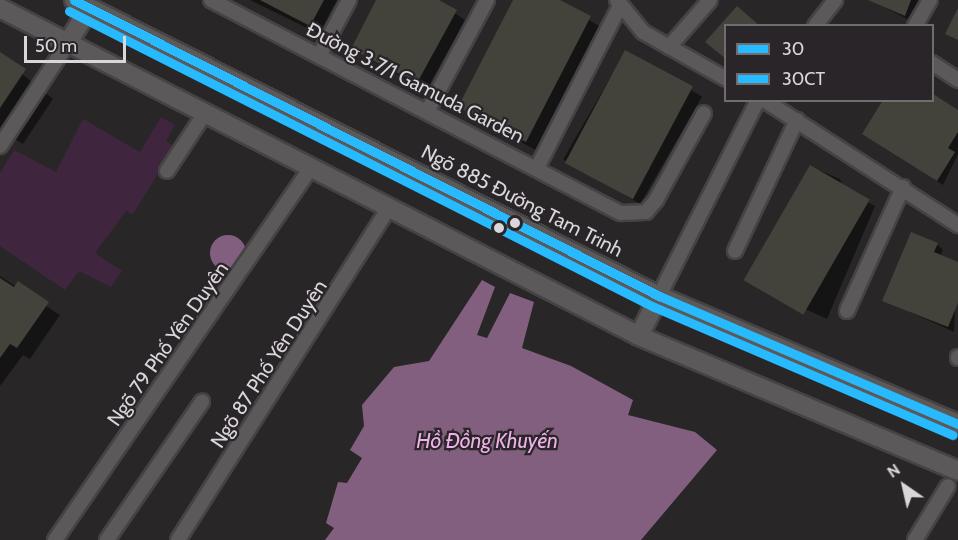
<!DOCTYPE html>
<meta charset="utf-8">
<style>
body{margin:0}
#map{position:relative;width:958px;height:540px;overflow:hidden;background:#292628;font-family:Cabin,sans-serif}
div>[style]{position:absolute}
.green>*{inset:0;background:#3f253d}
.water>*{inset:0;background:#835f7f}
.round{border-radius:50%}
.shadow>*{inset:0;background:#0007;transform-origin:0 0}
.building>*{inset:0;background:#43433b;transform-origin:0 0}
.roads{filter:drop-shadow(2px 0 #464345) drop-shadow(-2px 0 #464345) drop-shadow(0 2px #464345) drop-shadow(0 -2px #464345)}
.minor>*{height:14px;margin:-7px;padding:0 7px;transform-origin:7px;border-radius:7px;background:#5b595a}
.tertiary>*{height:18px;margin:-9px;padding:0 9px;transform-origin:9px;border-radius:9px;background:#5b595a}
.bus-1>*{height:9px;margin:-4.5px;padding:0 4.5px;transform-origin:4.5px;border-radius:4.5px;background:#27baff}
.bus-2>*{height:9px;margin:-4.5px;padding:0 4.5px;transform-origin:4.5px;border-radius:4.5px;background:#27baff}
.dots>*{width:16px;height:16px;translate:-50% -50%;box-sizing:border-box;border:3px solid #2a2529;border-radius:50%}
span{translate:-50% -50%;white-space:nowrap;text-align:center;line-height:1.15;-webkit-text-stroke:4.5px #2a2529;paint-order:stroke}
.street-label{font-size:20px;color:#dad7da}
.water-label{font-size:21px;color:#efb2e8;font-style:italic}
.legend{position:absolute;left:724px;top:24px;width:210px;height:78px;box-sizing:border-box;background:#2a2529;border:2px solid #706c70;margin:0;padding:8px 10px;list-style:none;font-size:18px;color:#dad7da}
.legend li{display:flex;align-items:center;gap:12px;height:30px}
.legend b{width:30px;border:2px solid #706c70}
.north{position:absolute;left:874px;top:456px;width:60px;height:60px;-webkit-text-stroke:4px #2a2529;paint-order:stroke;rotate:326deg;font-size:16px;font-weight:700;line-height:24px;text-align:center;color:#dad7da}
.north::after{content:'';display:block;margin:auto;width:21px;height:27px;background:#dad7da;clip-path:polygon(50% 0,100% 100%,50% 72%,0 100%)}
.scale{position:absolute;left:24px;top:36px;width:102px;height:27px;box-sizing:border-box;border:3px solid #dad7da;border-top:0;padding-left:8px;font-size:18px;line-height:21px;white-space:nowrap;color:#dad7da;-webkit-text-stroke:4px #2a2529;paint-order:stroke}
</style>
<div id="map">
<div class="green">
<div style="clip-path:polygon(161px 117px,175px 125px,166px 141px,175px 147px,133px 214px,126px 211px,95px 253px,122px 271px,111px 287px,79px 271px,65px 290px,0 246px,0 173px,14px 150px,56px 172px,83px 119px,140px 152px)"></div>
</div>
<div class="water">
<div class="round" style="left:210px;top:235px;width:36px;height:36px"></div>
<div style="clip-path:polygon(482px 280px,495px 287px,477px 335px,487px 338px,510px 293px,534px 302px,522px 348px,571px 366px,633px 400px,628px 415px,695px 432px,717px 450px,641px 540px,325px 540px,334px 528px,326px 523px,338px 482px,347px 483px,362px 458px,350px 450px,364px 426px,362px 405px,394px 367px,429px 361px)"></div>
</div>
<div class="shadow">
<div style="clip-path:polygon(250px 0,337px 0,319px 34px)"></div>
<div style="clip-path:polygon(377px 0,436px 0,465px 20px,426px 91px,352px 49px)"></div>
<div style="clip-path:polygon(515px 0,557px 0,599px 26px,535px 150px,460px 107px)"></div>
<div style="clip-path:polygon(919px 0,911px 21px,874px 2px,875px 0)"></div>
<div style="left:625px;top:52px;width:89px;height:124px;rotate:30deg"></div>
<div style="clip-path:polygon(0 56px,53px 99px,23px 144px,0 129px)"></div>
<div style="clip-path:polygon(932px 96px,958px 111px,958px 154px,943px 185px,864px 134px,883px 103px,879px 100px,932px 100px)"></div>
<div style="clip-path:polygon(811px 167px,840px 179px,844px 190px,875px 206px,827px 319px,757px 287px)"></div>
<div style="clip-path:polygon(937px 244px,943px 250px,940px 257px,958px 264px,954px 332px,884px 300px)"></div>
<div style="clip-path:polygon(0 276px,60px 315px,30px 359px,23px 355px,0 386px)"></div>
</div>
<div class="building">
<div style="clip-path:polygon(260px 0,324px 0,310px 26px)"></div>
<div style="clip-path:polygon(376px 0,439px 0,457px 10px,417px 83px,351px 49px)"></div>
<div style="clip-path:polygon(513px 0,560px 0,591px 16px,526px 142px,458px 107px)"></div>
<div style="clip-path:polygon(868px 0,911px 0,905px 16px)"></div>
<div style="clip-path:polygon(737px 6px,760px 26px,726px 26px,726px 59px,705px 42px)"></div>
<div style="clip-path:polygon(958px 8px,958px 40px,945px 34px)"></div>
<div style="left:625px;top:50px;width:77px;height:128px;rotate:28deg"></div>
<div style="clip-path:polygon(0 52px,26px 69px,0 108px)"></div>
<div style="clip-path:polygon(933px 94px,958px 110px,958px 132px,948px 148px,955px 152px,937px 181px,862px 134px,883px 100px,933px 100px)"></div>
<div style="left:810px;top:165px;width:69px;height:133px;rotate:30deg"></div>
<div style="clip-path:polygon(911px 232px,938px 243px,934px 252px,958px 262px,958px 303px,948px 327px,882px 301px)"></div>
<div style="clip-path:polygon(0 278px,14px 287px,18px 281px,49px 302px,17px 348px,10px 344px,0 358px)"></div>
</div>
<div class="roads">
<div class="minor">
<div style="left:211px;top:0;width:462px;rotate:27.5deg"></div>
<div style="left:621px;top:213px;width:25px;rotate:-2deg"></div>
<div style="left:646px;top:212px;width:16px;rotate:-50deg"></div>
<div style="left:656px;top:200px;width:99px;rotate:-61.1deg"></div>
<div style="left:617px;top:0;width:41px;rotate:50.9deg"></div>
<div style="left:643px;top:32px;width:95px;rotate:29.5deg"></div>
<div style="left:815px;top:26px;width:33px;rotate:-52deg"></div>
<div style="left:915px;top:26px;width:30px;rotate:-60deg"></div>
<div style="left:669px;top:47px;width:62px;rotate:-48.9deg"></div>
<div style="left:319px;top:56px;width:64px;rotate:-61.8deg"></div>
<div style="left:932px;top:63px;width:31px;rotate:33deg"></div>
<div style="left:764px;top:100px;width:231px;rotate:32.8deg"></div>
<div style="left:427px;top:112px;width:127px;rotate:-61.8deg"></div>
<div style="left:0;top:146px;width:123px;rotate:-56.6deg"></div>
<div style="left:537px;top:168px;width:182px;rotate:-62.9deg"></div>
<div style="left:167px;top:171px;width:69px;rotate:-56.8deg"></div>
<div style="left:735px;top:251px;width:145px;rotate:-64.7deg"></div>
<div style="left:659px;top:296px;width:220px;rotate:-63.2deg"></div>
<div style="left:847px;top:311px;width:136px;rotate:-65.7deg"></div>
<div style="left:958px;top:358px;width:1px;rotate:-90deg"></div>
<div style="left:55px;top:540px;width:452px;rotate:-55.5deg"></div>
<div style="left:107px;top:540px;width:168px;rotate:-55.5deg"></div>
<div style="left:178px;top:540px;width:393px;rotate:-57.6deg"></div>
<div style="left:915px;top:540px;width:63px;rotate:-58.6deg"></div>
</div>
<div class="tertiary">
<div style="left:74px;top:0;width:656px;rotate:26.84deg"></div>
<div style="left:659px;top:296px;width:325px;rotate:23.2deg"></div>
<div style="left:0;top:8px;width:718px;rotate:27.17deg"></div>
<div style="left:639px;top:336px;width:346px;rotate:22.9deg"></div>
<div style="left:68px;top:43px;width:41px;rotate:-59deg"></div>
<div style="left:639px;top:336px;width:45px;rotate:-63.4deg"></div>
</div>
</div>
<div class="bus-1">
<div style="left:74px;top:0;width:656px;rotate:26.84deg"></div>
<div style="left:659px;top:296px;width:325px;rotate:23.2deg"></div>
</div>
<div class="bus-2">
<div style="left:69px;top:11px;width:656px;rotate:26.84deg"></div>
<div style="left:654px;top:307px;width:325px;rotate:23.2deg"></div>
</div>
<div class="dots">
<div style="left:515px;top:223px;background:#dad7da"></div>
<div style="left:499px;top:228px;background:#dad7da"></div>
</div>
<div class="street-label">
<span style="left:415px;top:83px;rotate:27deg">Đường 3.7/1 Gamuda Garden</span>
<span style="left:522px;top:201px;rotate:27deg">Ngõ 885 Đường Tam Trinh</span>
<span style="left:168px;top:344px;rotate:-55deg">Ngõ 79 Phố Yên Duyên</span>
<span style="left:269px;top:364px;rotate:-57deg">Ngõ 87 Phố Yên Duyên</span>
</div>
<div class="water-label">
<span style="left:487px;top:441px">Hồ Đồng Khuyến</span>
</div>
<ul class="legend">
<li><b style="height:8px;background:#27baff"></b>30</li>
<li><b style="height:8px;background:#27baff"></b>30CT</li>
</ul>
<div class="north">N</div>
<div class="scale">50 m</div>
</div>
